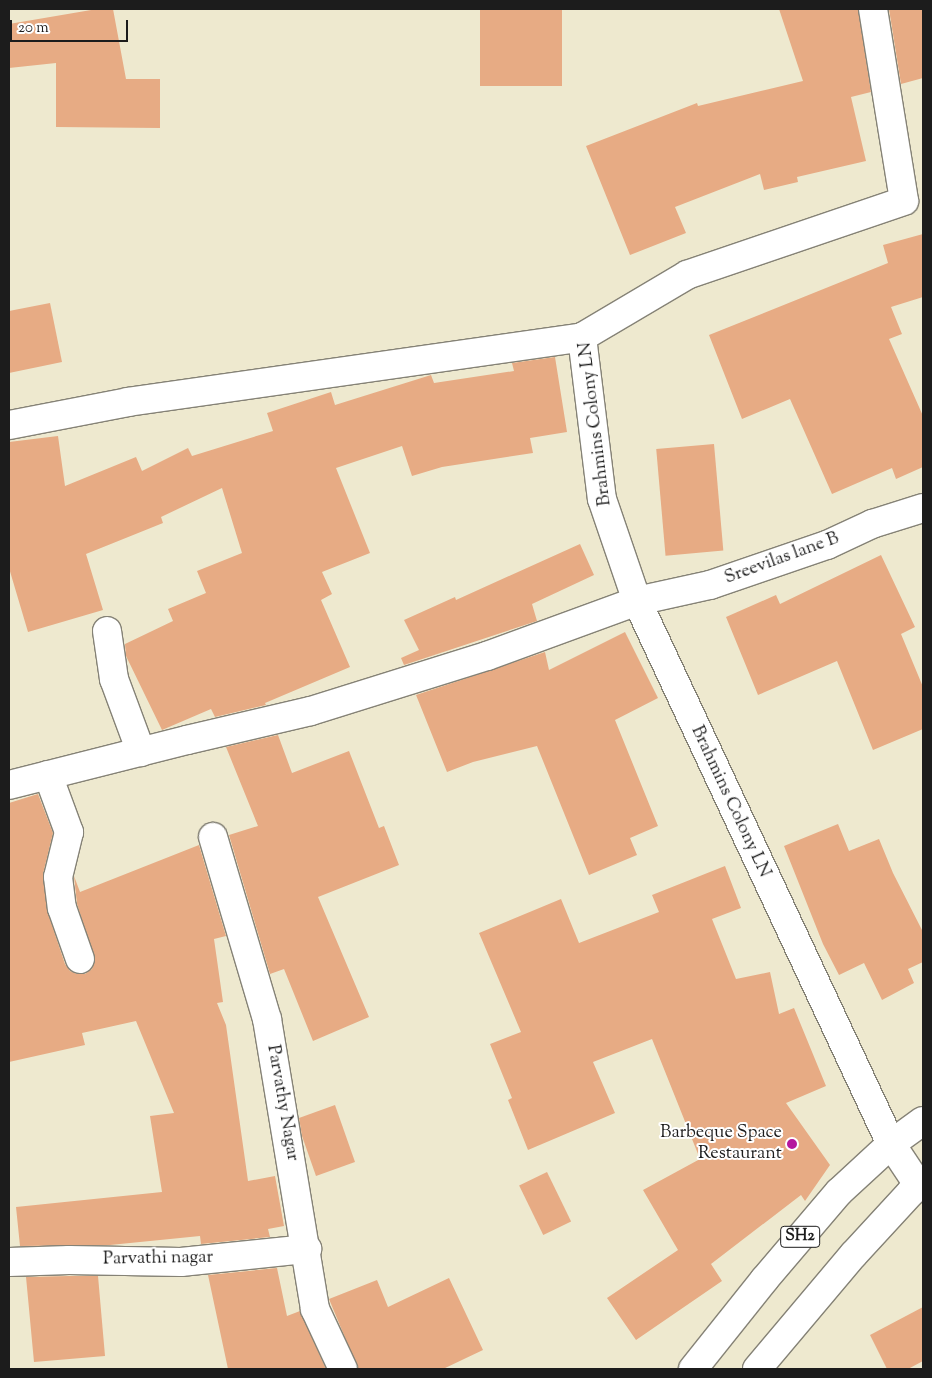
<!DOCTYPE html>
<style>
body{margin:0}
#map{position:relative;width:932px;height:1378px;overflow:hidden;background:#eee9cf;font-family:"Sorts Mill Goudy",serif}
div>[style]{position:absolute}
.building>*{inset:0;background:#e7ab84;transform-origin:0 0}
.roads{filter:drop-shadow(1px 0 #858276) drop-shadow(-1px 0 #858276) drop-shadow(0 1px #858276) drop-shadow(0 -1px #858276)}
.street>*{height:28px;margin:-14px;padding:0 14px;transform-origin:14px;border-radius:14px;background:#fff}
.primary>*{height:28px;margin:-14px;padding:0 14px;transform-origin:14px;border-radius:14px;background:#fff}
.dots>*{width:14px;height:14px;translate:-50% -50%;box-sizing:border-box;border:2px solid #fff;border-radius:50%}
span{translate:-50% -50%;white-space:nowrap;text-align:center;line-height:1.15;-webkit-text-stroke:4px #fff;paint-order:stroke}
.shield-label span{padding:1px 4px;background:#fff;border:1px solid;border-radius:4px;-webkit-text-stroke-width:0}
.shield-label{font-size:16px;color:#1c1c1c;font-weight:700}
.street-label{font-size:18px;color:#1c1c1c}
.poi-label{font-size:18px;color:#1c1c1c}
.right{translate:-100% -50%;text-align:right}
.frame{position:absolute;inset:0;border:10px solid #1c1c1c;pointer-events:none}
.scale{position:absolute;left:10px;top:20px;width:118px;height:22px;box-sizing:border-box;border:2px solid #1c1c1c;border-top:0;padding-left:6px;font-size:15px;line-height:18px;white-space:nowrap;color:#1c1c1c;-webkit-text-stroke:4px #fff;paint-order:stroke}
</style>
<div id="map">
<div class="building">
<div style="clip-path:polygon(97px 9px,113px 9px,126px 79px,160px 79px,160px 128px,56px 127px,56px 63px,9px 68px,9px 24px)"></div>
<div style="left:480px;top:9px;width:82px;height:77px"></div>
<div style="clip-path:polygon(779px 9px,858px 9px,871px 92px,851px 97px,866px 161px,797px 177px,798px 182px,764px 190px,760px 174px,675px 207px,686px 233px,630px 255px,586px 146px,697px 103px,698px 106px,803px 81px)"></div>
<div style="clip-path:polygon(889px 9px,923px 9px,923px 78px,901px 84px)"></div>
<div style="clip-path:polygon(923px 234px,923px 297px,891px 307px,902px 334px,889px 339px,923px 416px,923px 467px,896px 479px,892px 468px,832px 494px,790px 399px,742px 419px,709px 335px,888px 263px,883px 245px)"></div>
<div style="clip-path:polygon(50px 303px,62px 362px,9px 373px,9px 311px)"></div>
<div style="clip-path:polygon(555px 357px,567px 432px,530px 438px,533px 453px,442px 467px,412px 476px,402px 446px,336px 468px,370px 553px,322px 572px,332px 594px,321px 600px,350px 667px,265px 703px,266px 705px,215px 717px,211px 709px,162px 730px,126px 656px,125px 644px,173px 621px,168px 609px,206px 593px,197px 571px,242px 553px,222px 488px,161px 517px,163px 523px,86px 554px,103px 610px,28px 632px,9px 568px,9px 442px,58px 436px,65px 486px,136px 457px,142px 471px,188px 448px,192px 456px,273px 431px,267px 413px,331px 392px,335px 405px,431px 375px,434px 383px,514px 371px,512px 363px)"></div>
<div style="left:714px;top:444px;width:107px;height:58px;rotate:85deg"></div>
<div style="clip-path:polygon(580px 544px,594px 575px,532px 604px,537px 621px,404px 665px,401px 658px,419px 650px,404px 620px,455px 597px,456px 600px)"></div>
<div style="clip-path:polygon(881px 555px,915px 627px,901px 634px,923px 687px,923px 729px,873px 750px,837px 661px,758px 695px,726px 617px,776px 595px,780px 604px)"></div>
<div style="clip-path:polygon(625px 632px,658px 698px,615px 720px,658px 826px,630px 838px,637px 855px,589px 875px,537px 746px,473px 762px,447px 772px,416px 695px,545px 652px,549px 670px)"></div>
<div style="clip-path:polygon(278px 735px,292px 773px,349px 751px,379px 828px,384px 826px,399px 865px,318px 897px,369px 1017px,313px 1041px,284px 969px,270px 974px,229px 835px,258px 826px,226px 747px)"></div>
<div style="clip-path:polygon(38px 794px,53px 833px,43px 874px,47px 910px,65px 964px,70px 971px,77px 974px,85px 974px,92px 969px,95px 961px,77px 904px,74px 876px,80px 892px,199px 845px,226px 936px,214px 939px,223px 1002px,217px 1003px,226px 1025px,248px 1181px,275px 1176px,284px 1226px,268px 1229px,270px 1237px,201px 1244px,200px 1236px,110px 1245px,20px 1246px,16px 1207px,162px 1192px,150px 1116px,174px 1113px,136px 1021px,82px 1033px,85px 1045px,9px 1062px,9px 803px)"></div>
<div style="clip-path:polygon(838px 824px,849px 851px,879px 839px,893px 873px,923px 932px,923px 962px,908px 969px,914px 983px,882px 1000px,864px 963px,839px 975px,823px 944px,784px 846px)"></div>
<div style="clip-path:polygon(725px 866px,741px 908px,712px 919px,736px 979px,770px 972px,779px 1014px,794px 1008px,826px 1086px,786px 1103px,830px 1165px,805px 1201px,801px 1195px,711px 1264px,722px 1281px,636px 1340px,607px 1298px,678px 1250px,643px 1190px,700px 1159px,652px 1039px,593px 1062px,615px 1113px,528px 1150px,508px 1100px,512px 1098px,490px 1044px,521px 1032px,479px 933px,561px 899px,579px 943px,659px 912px,652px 895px)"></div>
<div style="clip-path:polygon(335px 1105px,355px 1162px,316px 1176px,302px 1136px,299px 1118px)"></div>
<div style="left:547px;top:1172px;width:55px;height:31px;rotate:64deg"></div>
<div style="clip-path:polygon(277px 1268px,287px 1316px,300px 1311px,326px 1369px,228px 1369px,208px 1275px)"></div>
<div style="clip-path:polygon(69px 1276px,98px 1276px,105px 1356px,34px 1362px,26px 1277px)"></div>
<div style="clip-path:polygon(449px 1278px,483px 1350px,443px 1369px,358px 1369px,329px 1299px,377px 1280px,388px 1307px)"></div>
<div style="clip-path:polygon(923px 1307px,923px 1361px,908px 1369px,887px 1369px,870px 1335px)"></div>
</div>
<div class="roads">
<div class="street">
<div style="left:873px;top:9px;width:194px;rotate:80.8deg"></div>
<div style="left:904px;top:201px;width:229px;rotate:161.2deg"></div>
<div style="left:687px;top:275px;width:122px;rotate:149.4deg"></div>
<div style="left:582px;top:337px;width:163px;rotate:83deg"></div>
<div style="left:602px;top:499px;width:108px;rotate:71.1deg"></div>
<div style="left:637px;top:601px;width:599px;rotate:64.93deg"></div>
<div style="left:891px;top:1144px;width:50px;rotate:56.3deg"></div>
<div style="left:9px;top:425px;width:121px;rotate:-10.9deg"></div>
<div style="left:128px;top:402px;width:459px;rotate:-8.1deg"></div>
<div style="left:107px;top:631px;width:49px;rotate:81.7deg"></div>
<div style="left:114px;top:679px;width:78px;rotate:69.7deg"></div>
<div style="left:48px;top:775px;width:61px;rotate:69.8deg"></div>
<div style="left:69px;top:832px;width:46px;rotate:103.7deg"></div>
<div style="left:58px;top:877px;width:31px;rotate:83deg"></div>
<div style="left:62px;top:908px;width:54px;rotate:70.6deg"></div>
<div style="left:9px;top:785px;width:184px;rotate:-14.2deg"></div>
<div style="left:187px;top:740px;width:127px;rotate:-13.2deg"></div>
<div style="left:311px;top:711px;width:184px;rotate:-17.4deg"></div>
<div style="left:487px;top:656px;width:160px;rotate:-20.1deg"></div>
<div style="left:637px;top:601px;width:75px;rotate:-12.4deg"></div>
<div style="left:710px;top:585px;width:124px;rotate:-18.9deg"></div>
<div style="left:827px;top:545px;width:50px;rotate:-25deg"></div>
<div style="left:872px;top:524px;width:53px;rotate:-17.4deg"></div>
<div style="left:213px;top:837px;width:190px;rotate:73.5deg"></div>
<div style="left:267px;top:1019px;width:294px;rotate:80.6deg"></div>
<div style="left:315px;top:1309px;width:66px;rotate:65deg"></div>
<div style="left:9px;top:1262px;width:60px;rotate:-1.9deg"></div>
<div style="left:69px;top:1260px;width:112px;rotate:1deg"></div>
<div style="left:181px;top:1262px;width:127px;rotate:-5.9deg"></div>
</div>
<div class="primary">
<div style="left:693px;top:1369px;width:114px;rotate:-51.4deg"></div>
<div style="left:764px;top:1280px;width:116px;rotate:-49.6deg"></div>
<div style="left:839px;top:1192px;width:71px;rotate:-42.7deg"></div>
<div style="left:891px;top:1144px;width:39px;rotate:-36deg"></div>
<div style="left:757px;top:1369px;width:150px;rotate:-49.9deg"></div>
<div style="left:854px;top:1254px;width:84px;rotate:-47.4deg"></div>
<div style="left:911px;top:1192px;width:16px;rotate:-40deg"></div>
</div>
</div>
<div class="dots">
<div style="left:792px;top:1144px;background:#b5179e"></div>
</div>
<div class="shield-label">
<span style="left:800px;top:1237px">SH2</span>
</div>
<div class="street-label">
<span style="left:596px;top:424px;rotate:-97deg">Brahmins Colony LN</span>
<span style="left:782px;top:559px;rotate:-20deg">Sreevilas lane B</span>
<span style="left:730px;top:802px;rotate:65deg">Brahmins Colony LN</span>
<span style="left:282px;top:1103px;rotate:80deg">Parvathy Nagar</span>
<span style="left:158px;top:1259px;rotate:-1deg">Parvathi nagar</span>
</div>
<div class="poi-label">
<span class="right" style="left:782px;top:1144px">Barbeque Space<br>Restaurant</span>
</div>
<div class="frame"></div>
<div class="scale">20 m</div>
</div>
